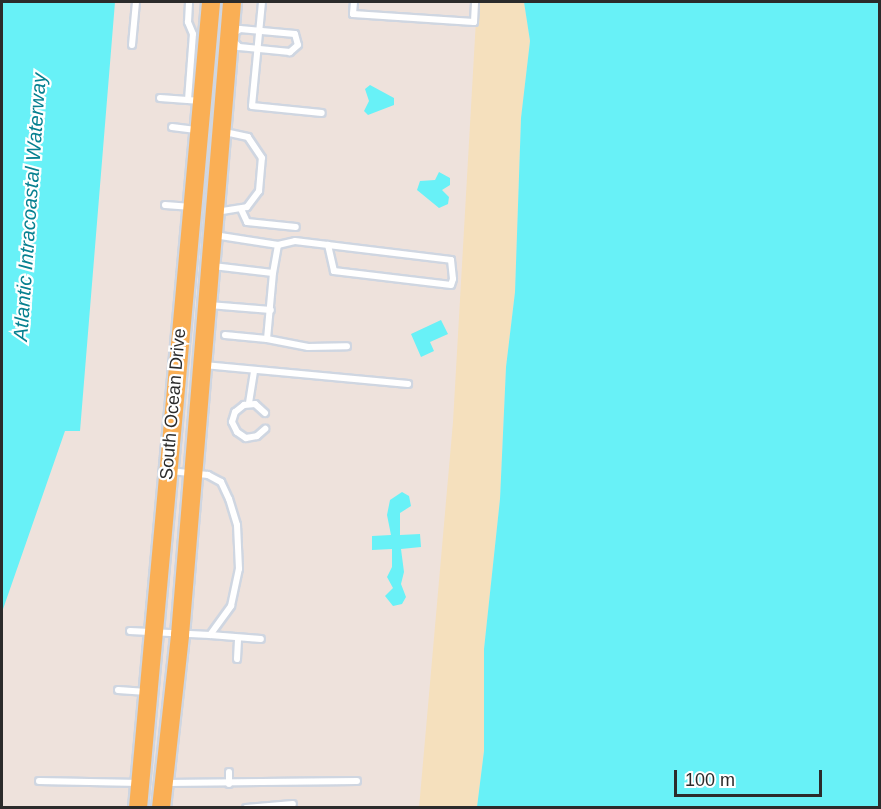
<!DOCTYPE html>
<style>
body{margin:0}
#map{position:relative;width:881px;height:809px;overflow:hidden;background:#eee2dc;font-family:Arial,sans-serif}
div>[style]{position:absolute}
.sand>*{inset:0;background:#f5e0bd}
.water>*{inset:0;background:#68f1f7}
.roads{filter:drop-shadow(2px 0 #cfd6e1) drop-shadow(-2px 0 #cfd6e1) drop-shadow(0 2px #cfd6e1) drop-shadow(0 -2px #cfd6e1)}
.service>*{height:6px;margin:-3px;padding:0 3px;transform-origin:3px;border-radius:3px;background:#fff}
.primary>*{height:18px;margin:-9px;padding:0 9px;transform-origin:9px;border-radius:9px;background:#faaf55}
span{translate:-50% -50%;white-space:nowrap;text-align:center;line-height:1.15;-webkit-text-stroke:4.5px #fff;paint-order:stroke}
.street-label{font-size:18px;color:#2b2b2b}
.water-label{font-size:20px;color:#068090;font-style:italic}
.frame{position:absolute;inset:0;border:3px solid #2b2b2b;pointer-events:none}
.scale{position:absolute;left:674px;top:770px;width:148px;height:27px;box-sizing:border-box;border:3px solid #2b2b2b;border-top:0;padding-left:8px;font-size:18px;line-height:21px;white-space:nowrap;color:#2b2b2b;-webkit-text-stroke:4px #fff;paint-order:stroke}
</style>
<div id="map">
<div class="sand">
<div style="clip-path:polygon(477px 2px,524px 2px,530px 41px,521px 119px,515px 292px,506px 367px,500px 499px,484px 649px,484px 751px,477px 807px,419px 808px,453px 422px)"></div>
</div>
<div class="water">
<div style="clip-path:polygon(2px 2px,115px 2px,80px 431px,65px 431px,2px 612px)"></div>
<div style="clip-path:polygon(524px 2px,879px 2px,879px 807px,477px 807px,484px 751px,484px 649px,500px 499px,506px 367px,515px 292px,521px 118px,530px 41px)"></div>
<div style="clip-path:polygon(370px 85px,394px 98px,394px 105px,368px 115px,364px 111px,369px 101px,365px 89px)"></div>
<div style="clip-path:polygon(439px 172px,450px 178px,450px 185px,442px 190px,449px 197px,448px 204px,439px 208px,417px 190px,420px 181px,435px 180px)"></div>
<div style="clip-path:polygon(441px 320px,448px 334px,430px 342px,434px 351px,421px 357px,411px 334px)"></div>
<div style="clip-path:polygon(402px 492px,409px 496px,411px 506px,400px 513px,400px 535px,420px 534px,421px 547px,401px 549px,404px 572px,401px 584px,406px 597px,402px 604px,393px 606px,385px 596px,393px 588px,387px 577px,392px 567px,392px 549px,372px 550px,372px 536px,391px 535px,387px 515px,390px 500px)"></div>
</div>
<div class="roads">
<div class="service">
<div style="left:262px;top:2px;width:104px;rotate:95.5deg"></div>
<div style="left:252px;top:106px;width:70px;rotate:5.7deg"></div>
<div style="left:354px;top:2px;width:12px;rotate:95deg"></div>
<div style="left:353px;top:14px;width:121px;rotate:3.8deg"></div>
<div style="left:474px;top:22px;width:20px;rotate:-87deg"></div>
<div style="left:240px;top:29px;width:55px;rotate:5.2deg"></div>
<div style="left:295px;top:34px;width:11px;rotate:75deg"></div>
<div style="left:298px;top:45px;width:11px;rotate:139deg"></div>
<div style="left:290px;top:52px;width:51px;rotate:-174.4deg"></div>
<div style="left:239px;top:47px;width:15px;rotate:-132deg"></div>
<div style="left:229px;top:36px;width:13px;rotate:-32deg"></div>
<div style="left:132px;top:45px;width:43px;rotate:-84.7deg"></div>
<div style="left:160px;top:98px;width:41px;rotate:4.2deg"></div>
<div style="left:188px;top:100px;width:66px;rotate:-85.7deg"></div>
<div style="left:193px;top:34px;width:13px;rotate:-113deg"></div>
<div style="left:188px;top:22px;width:20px;rotate:-87deg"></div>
<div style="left:172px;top:127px;width:24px;rotate:7deg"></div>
<div style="left:165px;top:205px;width:27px;rotate:4deg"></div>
<div style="left:241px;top:209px;width:14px;rotate:65deg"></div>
<div style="left:247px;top:222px;width:49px;rotate:5.8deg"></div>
<div style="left:216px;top:212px;width:31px;rotate:-9deg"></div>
<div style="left:247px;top:207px;width:20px;rotate:-53deg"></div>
<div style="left:259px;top:191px;width:33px;rotate:-85deg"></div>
<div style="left:262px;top:158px;width:25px;rotate:-124deg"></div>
<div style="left:248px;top:137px;width:25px;rotate:-168deg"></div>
<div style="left:214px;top:235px;width:65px;rotate:8.9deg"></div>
<div style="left:278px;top:245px;width:28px;rotate:100deg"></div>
<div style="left:278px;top:245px;width:17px;rotate:-13deg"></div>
<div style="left:295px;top:241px;width:157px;rotate:6.9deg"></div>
<div style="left:451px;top:260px;width:19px;rotate:84deg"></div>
<div style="left:453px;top:279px;width:6px;rotate:108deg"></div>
<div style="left:451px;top:285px;width:118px;rotate:-173.2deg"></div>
<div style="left:334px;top:271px;width:27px;rotate:-103deg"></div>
<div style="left:213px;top:266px;width:60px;rotate:6.7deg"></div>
<div style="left:273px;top:273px;width:66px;rotate:95.2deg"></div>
<div style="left:267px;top:339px;width:42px;rotate:11deg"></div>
<div style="left:308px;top:347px;width:39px;rotate:-1deg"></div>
<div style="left:209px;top:305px;width:62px;rotate:4.6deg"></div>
<div style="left:225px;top:335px;width:42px;rotate:5.4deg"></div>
<div style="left:204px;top:365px;width:205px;rotate:5.3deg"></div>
<div style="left:249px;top:403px;width:33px;rotate:-81deg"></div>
<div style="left:265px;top:413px;width:13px;rotate:-138deg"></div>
<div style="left:255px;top:404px;width:11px;rotate:175deg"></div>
<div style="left:244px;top:405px;width:11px;rotate:142deg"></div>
<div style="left:235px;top:412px;width:10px;rotate:107deg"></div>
<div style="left:232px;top:422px;width:11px;rotate:63deg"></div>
<div style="left:237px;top:432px;width:11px;rotate:34deg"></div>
<div style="left:246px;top:438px;width:11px;rotate:-10deg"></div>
<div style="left:257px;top:436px;width:11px;rotate:-41deg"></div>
<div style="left:130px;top:631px;width:80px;rotate:2.9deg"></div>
<div style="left:210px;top:635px;width:36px;rotate:-54deg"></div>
<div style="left:231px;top:606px;width:38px;rotate:-78deg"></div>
<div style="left:239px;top:569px;width:44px;rotate:-92.6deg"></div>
<div style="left:237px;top:525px;width:27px;rotate:-107deg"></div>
<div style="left:229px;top:499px;width:19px;rotate:-115deg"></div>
<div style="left:221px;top:482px;width:15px;rotate:-152deg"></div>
<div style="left:208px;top:475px;width:37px;rotate:-174deg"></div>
<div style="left:210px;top:635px;width:51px;rotate:4.5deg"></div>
<div style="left:237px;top:659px;width:21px;rotate:-87deg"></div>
<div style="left:118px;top:690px;width:29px;rotate:4deg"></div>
<div style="left:229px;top:772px;width:12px;rotate:90deg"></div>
<div style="left:39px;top:781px;width:101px;rotate:1.1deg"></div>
<div style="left:166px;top:783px;width:191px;rotate:-0.6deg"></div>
<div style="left:246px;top:808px;width:47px;rotate:-4.9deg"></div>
</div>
<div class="primary">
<div style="left:138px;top:808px;width:809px;rotate:-84.82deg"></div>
<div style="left:161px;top:808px;width:174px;rotate:-83.7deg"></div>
<div style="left:180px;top:635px;width:635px;rotate:-85.3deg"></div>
</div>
</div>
<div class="street-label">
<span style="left:173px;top:404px;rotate:-85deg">South Ocean Drive</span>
</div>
<div class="water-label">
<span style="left:30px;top:207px;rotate:-86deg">Atlantic Intracoastal Waterway</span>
</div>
<div class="frame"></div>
<div class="scale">100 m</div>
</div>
